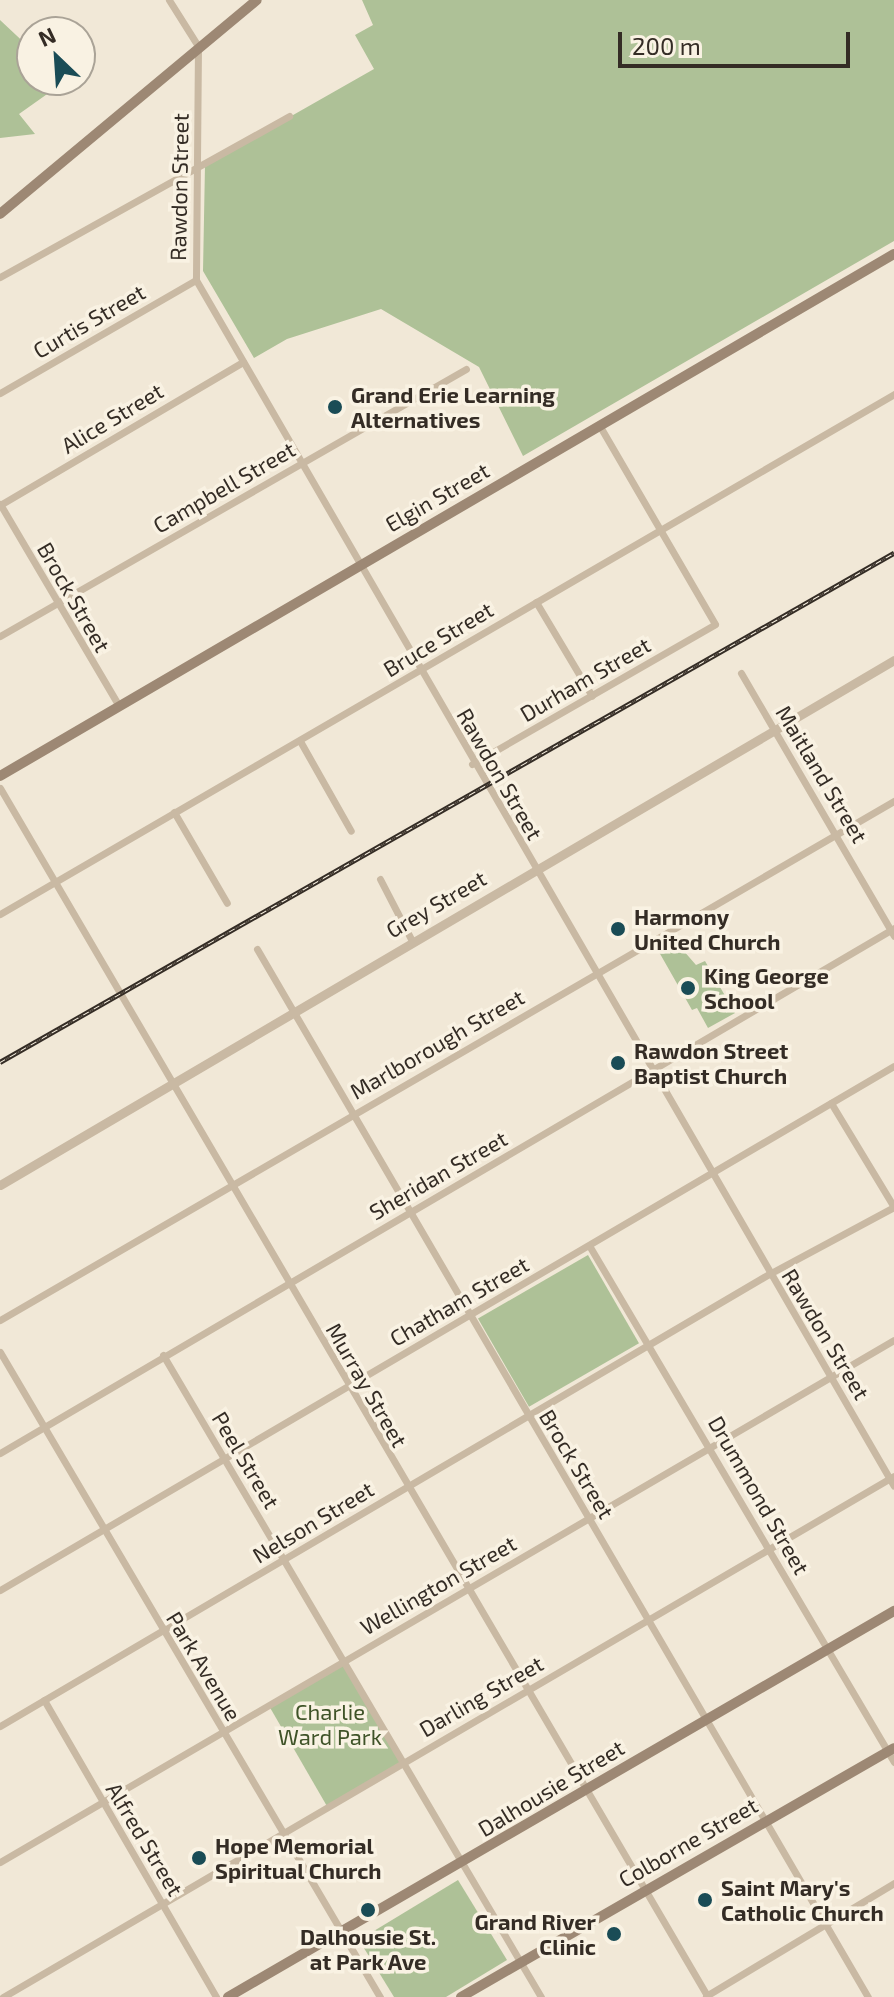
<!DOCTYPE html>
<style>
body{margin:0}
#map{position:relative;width:894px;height:1997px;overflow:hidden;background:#f1e8d7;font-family:"Exo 2",sans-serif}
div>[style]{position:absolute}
.green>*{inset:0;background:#aec197;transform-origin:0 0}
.minor>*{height:7px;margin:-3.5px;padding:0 3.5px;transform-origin:3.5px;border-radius:3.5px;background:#c9b9a3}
.tertiary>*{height:9px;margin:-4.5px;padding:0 4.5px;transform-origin:4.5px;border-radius:4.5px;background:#c9b9a3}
.secondary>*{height:10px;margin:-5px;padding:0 5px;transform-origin:5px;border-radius:5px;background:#9d8874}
.rail>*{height:5px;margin-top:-2.5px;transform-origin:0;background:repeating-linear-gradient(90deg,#f9f2e3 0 6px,#342c25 0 12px);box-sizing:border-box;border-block:2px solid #342c25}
.dots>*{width:22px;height:22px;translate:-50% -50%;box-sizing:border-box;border:4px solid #f9f2e3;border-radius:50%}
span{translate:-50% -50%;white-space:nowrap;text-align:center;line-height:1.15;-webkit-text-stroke:7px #f9f2e3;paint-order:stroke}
.street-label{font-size:22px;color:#342c25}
.poi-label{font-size:22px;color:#342c25;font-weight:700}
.left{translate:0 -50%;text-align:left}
.right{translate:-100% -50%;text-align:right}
.park-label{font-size:22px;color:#3f5328}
.north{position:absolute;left:16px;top:16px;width:80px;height:80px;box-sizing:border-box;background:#f9f2e3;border:2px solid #aaa397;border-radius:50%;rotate:335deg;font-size:22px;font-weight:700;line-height:32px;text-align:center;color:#342c25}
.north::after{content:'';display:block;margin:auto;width:28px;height:36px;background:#1a4c56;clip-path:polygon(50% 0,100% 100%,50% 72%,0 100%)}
.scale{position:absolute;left:618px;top:32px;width:232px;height:36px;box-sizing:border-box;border:4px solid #342c25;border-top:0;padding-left:10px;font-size:24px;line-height:28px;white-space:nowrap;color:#342c25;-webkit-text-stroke:6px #f9f2e3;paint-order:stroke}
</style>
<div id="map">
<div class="green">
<div style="clip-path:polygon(362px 0,894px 0,894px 241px,523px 456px,479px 367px,381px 309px,287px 339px,254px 358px,203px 271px,205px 165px,374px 69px,355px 35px,373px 25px)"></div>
<div style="clip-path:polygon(0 20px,32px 50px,32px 80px,67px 80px,19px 114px,35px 134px,0 138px)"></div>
<div style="clip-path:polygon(676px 942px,696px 965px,705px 961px,735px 1013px,708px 1028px,697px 1008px,692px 1010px,659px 952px)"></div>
<div style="left:588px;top:1255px;width:102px;height:127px;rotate:60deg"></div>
<div style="left:343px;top:1660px;width:119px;height:87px;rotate:60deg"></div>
<div style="clip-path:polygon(458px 1880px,507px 1960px,446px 1997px,394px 1997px,359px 1940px)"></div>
</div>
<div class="minor">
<div style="left:169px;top:0;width:54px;rotate:57.8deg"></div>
<div style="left:198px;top:46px;width:234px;rotate:90.5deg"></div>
<div style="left:196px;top:280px;width:1393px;rotate:59.94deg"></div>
<div style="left:0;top:277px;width:331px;rotate:-29.1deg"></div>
<div style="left:0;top:393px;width:226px;rotate:-30deg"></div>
<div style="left:0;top:504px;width:234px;rotate:59.5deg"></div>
<div style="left:0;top:505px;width:282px;rotate:-30.5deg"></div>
<div style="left:536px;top:602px;width:109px;rotate:59.2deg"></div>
<div style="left:0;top:636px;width:537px;rotate:-29.81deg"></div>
<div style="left:741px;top:673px;width:304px;rotate:59.8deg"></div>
<div style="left:300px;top:741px;width:103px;rotate:60.5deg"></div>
<div style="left:472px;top:764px;width:280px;rotate:-29.9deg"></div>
<div style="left:715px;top:624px;width:230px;rotate:-120.2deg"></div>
<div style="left:0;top:788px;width:1401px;rotate:59.65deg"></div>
<div style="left:174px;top:812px;width:105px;rotate:59.8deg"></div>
<div style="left:380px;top:879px;width:68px;rotate:62.7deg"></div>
<div style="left:0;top:914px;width:1034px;rotate:-30.18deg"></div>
<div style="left:257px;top:949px;width:1213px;rotate:59.76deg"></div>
<div style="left:831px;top:1103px;width:122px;rotate:58.8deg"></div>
<div style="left:590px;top:1247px;width:598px;rotate:59.45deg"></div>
<div style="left:0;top:1320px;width:1034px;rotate:-30.14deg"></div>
<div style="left:0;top:1352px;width:749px;rotate:59.5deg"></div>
<div style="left:163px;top:1355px;width:745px;rotate:59.51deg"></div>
<div style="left:0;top:1453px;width:1037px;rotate:-30.42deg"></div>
<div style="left:0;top:1590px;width:1036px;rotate:-30.38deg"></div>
<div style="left:44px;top:1700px;width:343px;rotate:59.9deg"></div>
<div style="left:0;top:1726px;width:892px;rotate:-30.45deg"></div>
<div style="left:769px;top:1274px;width:142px;rotate:-28.2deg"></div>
<div style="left:0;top:1862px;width:1035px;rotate:-30.28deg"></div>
<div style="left:706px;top:1996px;width:219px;rotate:-31deg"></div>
<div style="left:3px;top:1997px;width:1032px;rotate:-30.32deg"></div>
</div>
<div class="tertiary">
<div style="left:0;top:1185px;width:1037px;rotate:-30.42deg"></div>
</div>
<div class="secondary">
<div style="left:0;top:214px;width:334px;rotate:-39.8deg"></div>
<div style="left:0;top:776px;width:1035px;rotate:-30.28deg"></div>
<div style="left:228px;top:1997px;width:770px;rotate:-30.1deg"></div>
<div style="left:461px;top:1997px;width:499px;rotate:-29.9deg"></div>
</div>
<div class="rail">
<div style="left:0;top:1062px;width:1029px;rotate:-29.66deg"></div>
</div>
<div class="dots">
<div style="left:335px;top:407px;background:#1a4c56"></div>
<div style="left:618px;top:929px;background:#1a4c56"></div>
<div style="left:688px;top:988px;background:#1a4c56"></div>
<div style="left:618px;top:1063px;background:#1a4c56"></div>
<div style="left:199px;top:1858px;background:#1a4c56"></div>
<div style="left:705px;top:1900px;background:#1a4c56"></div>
<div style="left:368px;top:1910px;background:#1a4c56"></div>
<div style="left:614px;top:1934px;background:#1a4c56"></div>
</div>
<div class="street-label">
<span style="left:179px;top:187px;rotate:-89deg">Rawdon Street</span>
<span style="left:89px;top:321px;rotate:-30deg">Curtis Street</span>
<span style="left:112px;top:418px;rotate:-31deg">Alice Street</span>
<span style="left:224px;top:487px;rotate:-30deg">Campbell Street</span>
<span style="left:437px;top:497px;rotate:-30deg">Elgin Street</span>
<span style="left:74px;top:597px;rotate:60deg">Brock Street</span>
<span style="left:438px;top:639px;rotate:-31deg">Bruce Street</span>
<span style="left:585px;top:679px;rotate:-30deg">Durham Street</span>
<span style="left:500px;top:774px;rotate:60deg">Rawdon Street</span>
<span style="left:822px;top:774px;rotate:59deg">Maitland Street</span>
<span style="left:436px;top:904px;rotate:-30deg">Grey Street</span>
<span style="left:437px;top:1044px;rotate:-30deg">Marlborough Street</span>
<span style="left:438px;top:1175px;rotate:-30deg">Sheridan Street</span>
<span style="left:459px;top:1301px;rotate:-30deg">Chatham Street</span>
<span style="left:826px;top:1334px;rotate:59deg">Rawdon Street</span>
<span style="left:367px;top:1385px;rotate:60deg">Murray Street</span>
<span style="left:246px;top:1460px;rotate:59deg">Peel Street</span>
<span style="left:577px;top:1464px;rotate:59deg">Brock Street</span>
<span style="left:759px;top:1495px;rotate:60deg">Drummond Street</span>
<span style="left:313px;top:1522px;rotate:-31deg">Nelson Street</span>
<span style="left:438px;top:1585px;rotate:-30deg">Wellington Street</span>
<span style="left:204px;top:1666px;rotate:59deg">Park Avenue</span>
<span style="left:481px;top:1696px;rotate:-30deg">Darling Street</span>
<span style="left:551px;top:1788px;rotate:-31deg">Dalhousie Street</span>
<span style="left:145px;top:1839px;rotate:59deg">Alfred Street</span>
<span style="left:688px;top:1842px;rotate:-30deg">Colborne Street</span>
</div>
<div class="poi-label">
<span class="left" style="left:351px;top:407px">Grand Erie Learning<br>Alternatives</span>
<span class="left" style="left:634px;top:929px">Harmony<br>United Church</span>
<span class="left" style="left:704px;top:988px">King George<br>School</span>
<span class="left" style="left:634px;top:1063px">Rawdon Street<br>Baptist Church</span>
<span class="left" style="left:215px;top:1858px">Hope Memorial<br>Spiritual Church</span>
<span class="left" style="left:721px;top:1900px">Saint Mary's<br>Catholic Church</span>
<span class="right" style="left:596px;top:1934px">Grand River<br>Clinic</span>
<span style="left:368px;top:1949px">Dalhousie St.<br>at Park Ave</span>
</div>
<div class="park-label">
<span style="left:330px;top:1724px">Charlie<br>Ward Park</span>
</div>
<div class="north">N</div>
<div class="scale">200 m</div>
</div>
